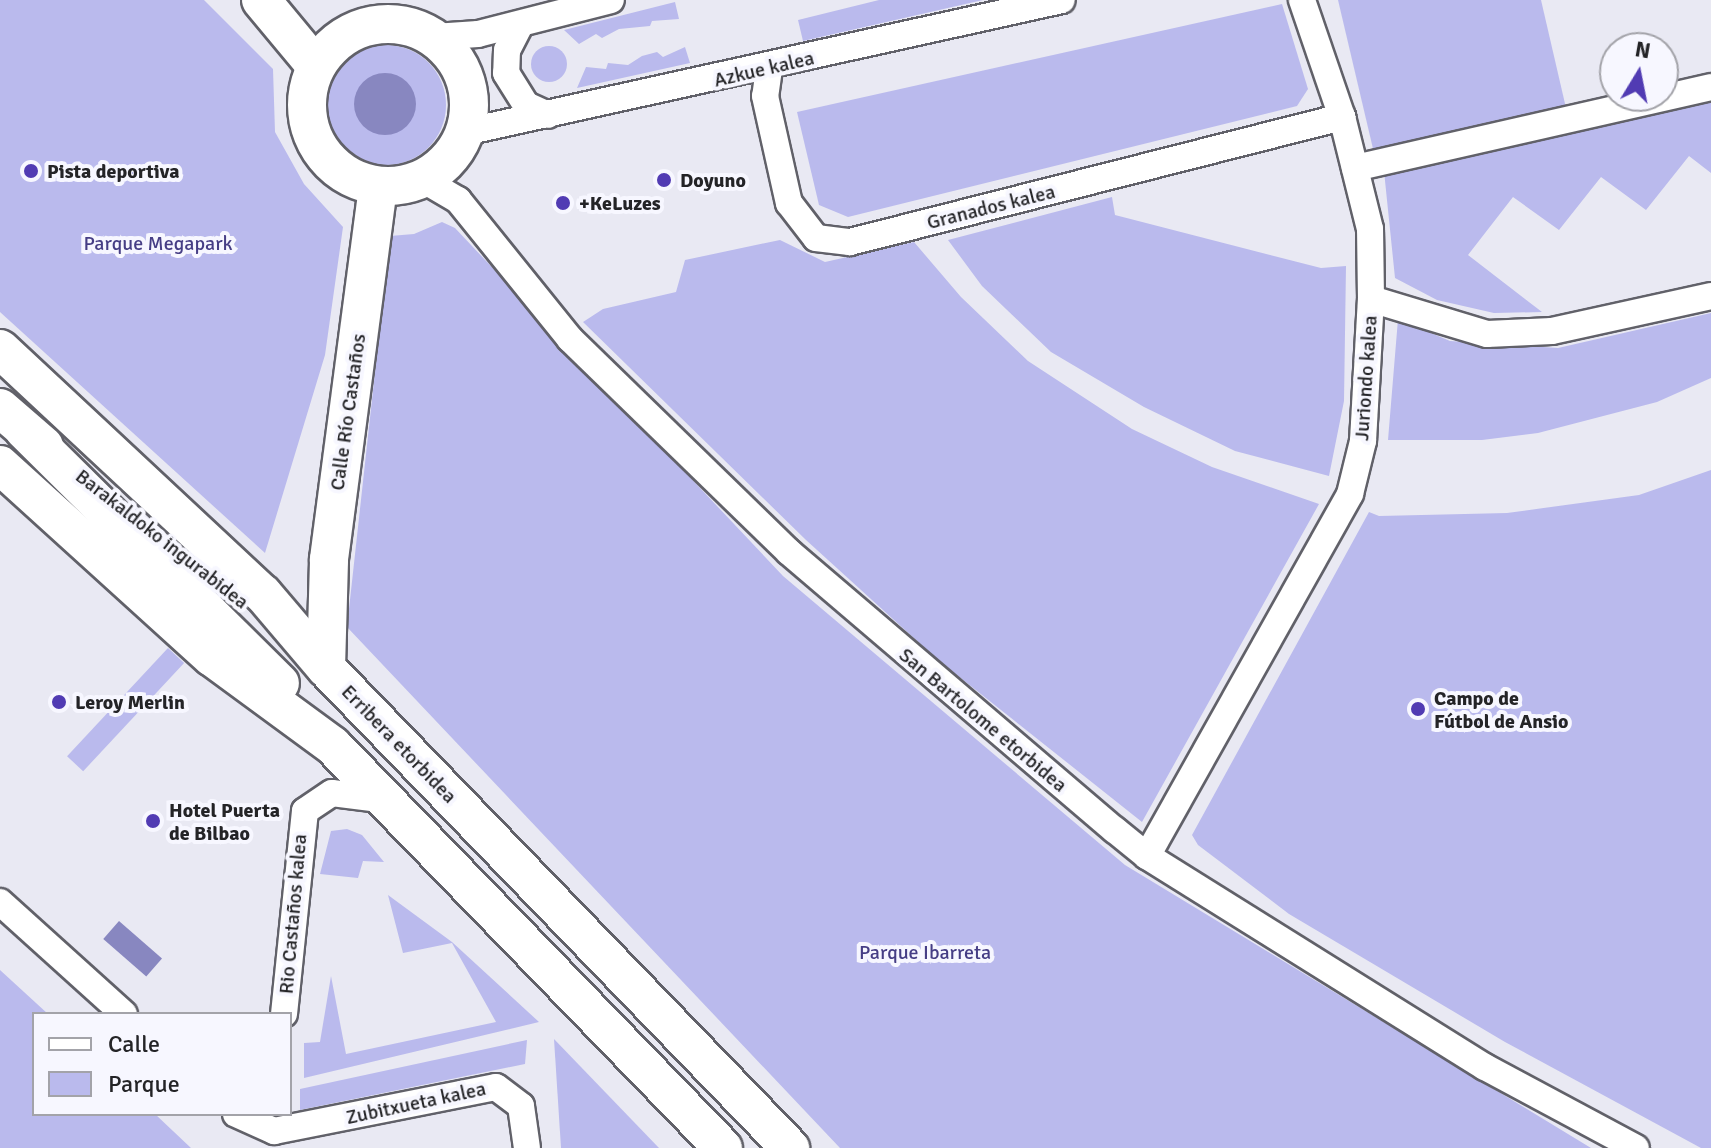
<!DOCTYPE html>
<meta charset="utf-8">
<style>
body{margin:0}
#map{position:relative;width:1711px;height:1148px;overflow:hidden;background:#e9e9f3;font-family:Signika,sans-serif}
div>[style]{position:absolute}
.green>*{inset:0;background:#babaed;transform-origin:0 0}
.round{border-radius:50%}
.water>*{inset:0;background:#8887c0;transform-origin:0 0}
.roads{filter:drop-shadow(2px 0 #616169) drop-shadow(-2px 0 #616169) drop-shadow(0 2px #616169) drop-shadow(0 -2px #616169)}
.street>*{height:26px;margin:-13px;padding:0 13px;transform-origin:13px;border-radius:13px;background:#fff}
.secondary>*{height:38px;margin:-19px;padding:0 19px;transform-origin:19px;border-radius:19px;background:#fff}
.secondary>.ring{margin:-19px;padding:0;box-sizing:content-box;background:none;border:38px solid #fff;border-radius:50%}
.dots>*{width:22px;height:22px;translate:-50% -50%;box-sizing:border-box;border:4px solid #f7f7ff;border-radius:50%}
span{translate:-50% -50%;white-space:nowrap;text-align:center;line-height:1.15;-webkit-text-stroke:8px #f7f7ff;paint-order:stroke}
.street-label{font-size:20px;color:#242427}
.poi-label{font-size:20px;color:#242427;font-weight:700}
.left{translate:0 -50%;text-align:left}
.park-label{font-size:20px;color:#463e85}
.legend{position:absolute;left:32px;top:1012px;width:260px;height:104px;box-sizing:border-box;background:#f7f7ff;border:2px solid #a3a3a9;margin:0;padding:10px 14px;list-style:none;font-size:24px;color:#242427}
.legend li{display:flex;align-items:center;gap:16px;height:40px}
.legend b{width:40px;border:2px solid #a3a3a9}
.north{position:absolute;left:1599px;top:32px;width:80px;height:80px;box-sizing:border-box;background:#f7f7ff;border:2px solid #a3a3a9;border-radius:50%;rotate:10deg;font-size:22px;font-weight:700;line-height:32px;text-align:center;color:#242427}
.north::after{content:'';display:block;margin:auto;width:28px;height:36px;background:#513bb3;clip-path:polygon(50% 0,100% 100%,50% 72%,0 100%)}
</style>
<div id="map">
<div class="green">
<div style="clip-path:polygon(0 0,204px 0,273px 69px,275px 132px,304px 184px,343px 227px,325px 355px,265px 553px,0 312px)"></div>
<div style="clip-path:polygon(879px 0,983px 0,803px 41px,798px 20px)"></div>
<div style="clip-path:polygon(1338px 0,1541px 0,1566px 108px,1374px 153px)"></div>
<div style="clip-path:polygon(675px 2px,679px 19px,652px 21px,650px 26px,619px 29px,602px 38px,596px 34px,579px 44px,564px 30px)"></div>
<div style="clip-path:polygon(1282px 4px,1308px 89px,1297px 106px,848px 217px,819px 205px,797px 112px)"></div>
<div class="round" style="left:326px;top:45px;width:120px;height:120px"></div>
<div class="round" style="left:531px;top:46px;width:36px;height:36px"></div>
<div style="clip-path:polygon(685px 47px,690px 63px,577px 88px,586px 67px,606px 69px,608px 63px,628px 65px,642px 56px,657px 52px,663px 57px)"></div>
<div style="clip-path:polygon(1711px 96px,1711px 173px,1689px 156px,1646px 210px,1601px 177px,1559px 230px,1513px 197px,1468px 255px,1542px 312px,1494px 313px,1437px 300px,1395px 278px,1384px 171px)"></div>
<div style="clip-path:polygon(1112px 197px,1115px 215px,1321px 268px,1346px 266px,1344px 401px,1329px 476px,1235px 451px,1144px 407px,1051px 352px,982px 286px,948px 240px)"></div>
<div style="clip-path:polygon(442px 222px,455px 228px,783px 576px,1125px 865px,1591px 1148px,840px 1148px,347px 627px,390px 236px,414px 234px)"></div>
<div style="clip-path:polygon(780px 240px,825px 262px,914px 242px,961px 297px,1028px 361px,1132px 429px,1212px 467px,1319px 504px,1142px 822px,938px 660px,806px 540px,583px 322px,603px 309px,676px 292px,685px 260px)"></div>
<div style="clip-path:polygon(1711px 313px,1711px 378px,1657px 402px,1538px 433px,1482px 440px,1388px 440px,1398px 319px,1450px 341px,1558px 348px)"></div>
<div style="clip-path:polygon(1711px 470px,1711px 1148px,1701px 1148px,1505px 1042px,1289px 914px,1198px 845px,1192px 835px,1369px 512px,1379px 516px,1507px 513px,1639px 495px)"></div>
<div style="left:168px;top:648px;width:22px;height:148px;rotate:43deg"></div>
<div style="clip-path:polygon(347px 829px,362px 835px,384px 862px,363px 861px,358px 878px,320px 874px,331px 831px)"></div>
<div style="clip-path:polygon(388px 895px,452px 942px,539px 1022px,304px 1078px,304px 1043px,320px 1042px,331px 976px,346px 1054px,496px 1022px,452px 943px,403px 953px)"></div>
<div style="clip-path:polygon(0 970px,48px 1014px,34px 1014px,34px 1114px,155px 1114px,191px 1148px,0 1148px)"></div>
<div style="clip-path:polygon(554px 1039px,659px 1148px,561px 1148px)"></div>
<div style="clip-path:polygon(527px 1040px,525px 1064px,300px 1110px,300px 1089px)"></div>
</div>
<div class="water">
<div class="round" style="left:354px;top:73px;width:62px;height:62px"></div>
<div style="left:119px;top:921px;width:57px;height:24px;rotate:41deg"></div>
</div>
<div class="roads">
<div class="street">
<div style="left:520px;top:25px;width:28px;rotate:117deg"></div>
<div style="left:507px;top:50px;width:23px;rotate:92deg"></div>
<div style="left:506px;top:73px;width:38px;rotate:58deg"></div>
<div style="left:526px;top:105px;width:24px;rotate:24deg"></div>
<div style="left:434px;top:37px;width:44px;rotate:-3.9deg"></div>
<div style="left:478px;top:34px;width:137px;rotate:-14.3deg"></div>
<div style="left:769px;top:69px;width:27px;rotate:98deg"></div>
<div style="left:765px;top:96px;width:110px;rotate:77.4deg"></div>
<div style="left:789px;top:203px;width:44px;rotate:52.4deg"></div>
<div style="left:816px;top:238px;width:34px;rotate:7deg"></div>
<div style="left:850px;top:242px;width:508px;rotate:-14.26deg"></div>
<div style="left:465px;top:132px;width:611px;rotate:-12.47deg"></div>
<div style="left:1355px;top:168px;width:365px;rotate:-12.8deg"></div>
<div style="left:422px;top:179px;width:42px;rotate:30.3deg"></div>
<div style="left:458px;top:200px;width:179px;rotate:51.1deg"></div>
<div style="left:570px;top:339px;width:305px;rotate:44.2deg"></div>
<div style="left:789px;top:552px;width:428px;rotate:40.5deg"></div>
<div style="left:1115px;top:830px;width:41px;rotate:39.1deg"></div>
<div style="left:1147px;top:856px;width:398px;rotate:32deg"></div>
<div style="left:1485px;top:1067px;width:171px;rotate:28.2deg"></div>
<div style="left:1371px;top:299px;width:121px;rotate:16.8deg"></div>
<div style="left:1487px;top:334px;width:65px;rotate:-2.6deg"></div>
<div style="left:1552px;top:331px;width:163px;rotate:-12.4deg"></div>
<div style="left:1147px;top:856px;width:415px;rotate:-60.7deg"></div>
<div style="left:1350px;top:494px;width:55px;rotate:-76.2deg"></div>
<div style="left:1363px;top:441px;width:142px;rotate:-86.8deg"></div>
<div style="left:1371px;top:299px;width:70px;rotate:-90.8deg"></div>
<div style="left:1370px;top:229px;width:115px;rotate:-104deg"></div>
<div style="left:1342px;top:117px;width:124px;rotate:-108.9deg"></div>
<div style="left:0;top:902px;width:167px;rotate:42.1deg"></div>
<div style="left:284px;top:1014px;width:204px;rotate:-84.1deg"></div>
<div style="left:305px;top:811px;width:32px;rotate:-34deg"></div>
<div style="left:332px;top:793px;width:54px;rotate:7.4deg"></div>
<div style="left:236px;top:1114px;width:42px;rotate:24.1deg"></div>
<div style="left:274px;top:1131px;width:226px;rotate:-11.2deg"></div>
<div style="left:496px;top:1087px;width:31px;rotate:37deg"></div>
<div style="left:521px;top:1106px;width:42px;rotate:81.9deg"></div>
</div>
<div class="secondary">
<div style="left:261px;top:0;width:85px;rotate:50.3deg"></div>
<div class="ring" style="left:307px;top:24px;width:124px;height:124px"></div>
<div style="left:0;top:349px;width:359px;rotate:43deg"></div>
<div style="left:263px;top:594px;width:97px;rotate:49.6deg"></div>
<div style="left:326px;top:668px;width:668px;rotate:45.97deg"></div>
<div style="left:0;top:408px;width:58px;rotate:40.8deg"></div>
<div style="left:24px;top:430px;width:360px;rotate:44.7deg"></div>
<div style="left:0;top:465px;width:286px;rotate:42.2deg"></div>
<div style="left:212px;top:657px;width:150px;rotate:36.3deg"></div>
<div style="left:333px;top:746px;width:560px;rotate:45.87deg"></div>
<div style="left:326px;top:668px;width:109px;rotate:-88.4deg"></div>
<div style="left:329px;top:559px;width:376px;rotate:-82.5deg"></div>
</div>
</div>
<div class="dots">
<div style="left:31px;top:171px;background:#513bb3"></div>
<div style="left:664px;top:180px;background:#513bb3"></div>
<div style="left:563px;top:203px;background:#513bb3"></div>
<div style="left:59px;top:702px;background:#513bb3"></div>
<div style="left:1418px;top:709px;background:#513bb3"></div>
<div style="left:153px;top:821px;background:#513bb3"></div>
</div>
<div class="street-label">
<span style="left:764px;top:69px;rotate:-13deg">Azkue kalea</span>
<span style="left:991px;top:207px;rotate:-14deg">Granados kalea</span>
<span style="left:1366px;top:378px;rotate:-86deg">Juriondo kalea</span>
<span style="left:348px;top:412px;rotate:-82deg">Calle Río Castaños</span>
<span style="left:162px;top:539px;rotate:38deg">Barakaldoko ingurabidea</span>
<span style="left:983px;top:720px;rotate:40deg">San Bartolome etorbidea</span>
<span style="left:399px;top:744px;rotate:46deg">Erribera etorbidea</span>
<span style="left:293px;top:914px;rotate:-85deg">Rio Castaños kalea</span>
<span style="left:416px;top:1103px;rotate:-12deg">Zubitxueta kalea</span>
</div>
<div class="poi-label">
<span class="left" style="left:47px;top:171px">Pista deportiva</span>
<span class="left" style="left:680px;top:180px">Doyuno</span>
<span class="left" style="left:579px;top:203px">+KeLuzes</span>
<span class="left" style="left:1434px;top:710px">Campo de<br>Fútbol de Ansio</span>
<span class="left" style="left:75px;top:702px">Leroy Merlin</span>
<span class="left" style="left:169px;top:822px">Hotel Puerta<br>de Bilbao</span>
</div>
<div class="park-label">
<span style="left:158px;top:243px">Parque Megapark</span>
<span style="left:925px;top:952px">Parque Ibarreta</span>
</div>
<ul class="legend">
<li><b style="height:10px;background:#fff"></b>Calle</li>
<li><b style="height:22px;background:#babaed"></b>Parque</li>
</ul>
<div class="north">N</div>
</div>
